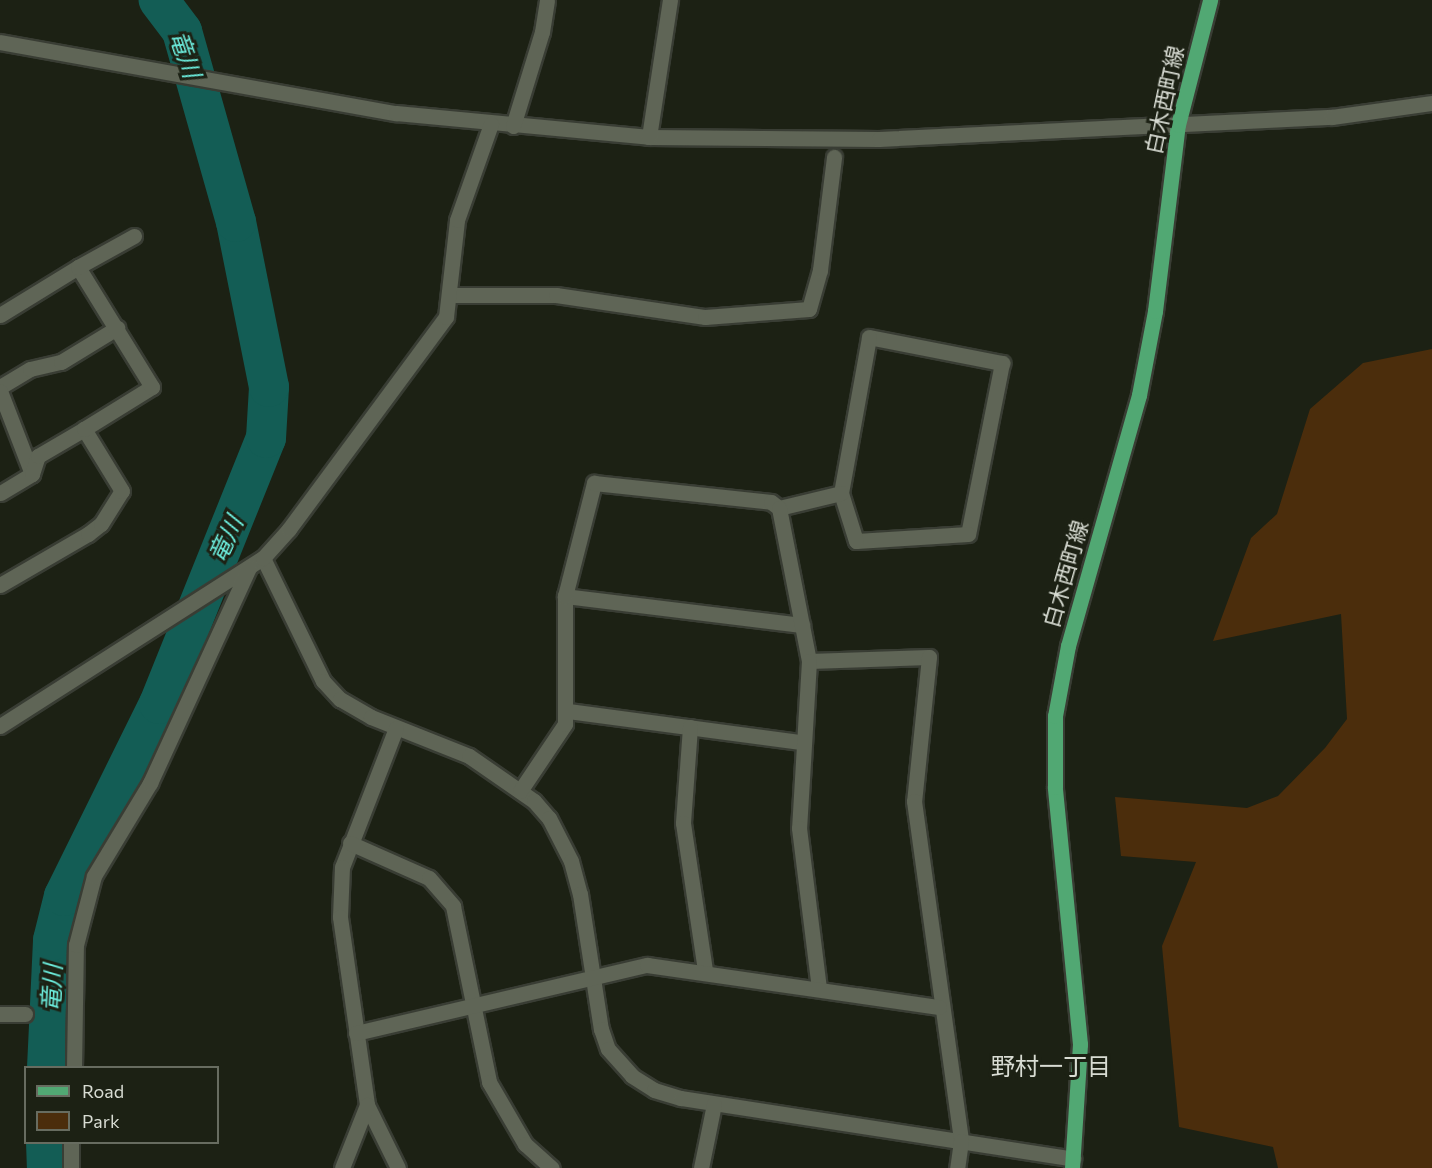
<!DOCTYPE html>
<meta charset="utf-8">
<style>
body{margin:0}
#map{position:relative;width:1432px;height:1168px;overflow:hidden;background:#1c2114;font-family:Commissioner,"Noto Sans JP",sans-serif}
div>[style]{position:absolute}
.green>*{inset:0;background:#4b2d0c}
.river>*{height:40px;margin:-20px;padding:0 20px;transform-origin:20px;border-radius:20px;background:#135d55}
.roads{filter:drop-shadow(2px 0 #393d34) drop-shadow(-2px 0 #393d34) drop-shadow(0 2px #393d34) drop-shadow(0 -2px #393d34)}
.minor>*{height:15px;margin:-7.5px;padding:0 7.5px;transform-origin:7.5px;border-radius:7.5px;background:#5f6556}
.major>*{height:15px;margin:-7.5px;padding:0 7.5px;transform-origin:7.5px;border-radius:7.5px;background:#51a873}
span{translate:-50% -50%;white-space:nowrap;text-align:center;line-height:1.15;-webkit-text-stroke:6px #1c2114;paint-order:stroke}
.street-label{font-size:22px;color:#d8dcd3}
.water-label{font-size:24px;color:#6defdf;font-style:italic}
.neighbourhood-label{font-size:24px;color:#d8dcd3}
.legend{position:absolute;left:24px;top:1066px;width:195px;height:78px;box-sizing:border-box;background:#1c2114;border:2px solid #676c60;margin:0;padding:8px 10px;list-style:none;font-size:18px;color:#d8dcd3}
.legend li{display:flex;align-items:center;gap:12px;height:30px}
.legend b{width:30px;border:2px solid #676c60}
</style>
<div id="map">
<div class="green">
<div style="clip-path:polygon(1432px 349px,1432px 1168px,1278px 1168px,1273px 1147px,1179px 1127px,1162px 946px,1196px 862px,1121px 856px,1115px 797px,1247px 808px,1278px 796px,1325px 748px,1347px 719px,1341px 614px,1213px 641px,1251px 538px,1277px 514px,1310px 409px,1363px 363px)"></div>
</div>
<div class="river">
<div style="left:47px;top:1068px;width:128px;rotate:-87.3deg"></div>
<div style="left:53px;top:940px;width:45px;rotate:-76deg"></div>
<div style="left:64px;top:896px;width:214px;rotate:-63.7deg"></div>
<div style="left:159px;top:704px;width:287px;rotate:-68.1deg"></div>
<div style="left:266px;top:438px;width:51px;rotate:-86.6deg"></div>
<div style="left:269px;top:387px;width:168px;rotate:-101.3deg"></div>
<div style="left:236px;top:222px;width:198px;rotate:-105.8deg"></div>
<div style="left:182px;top:31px;width:39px;rotate:-127deg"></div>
<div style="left:46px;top:1142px;width:26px;rotate:88deg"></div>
</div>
<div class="roads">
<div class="minor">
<div style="left:0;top:42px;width:402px;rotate:10.2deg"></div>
<div style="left:396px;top:113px;width:254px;rotate:5.4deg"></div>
<div style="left:649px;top:137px;width:230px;rotate:0.5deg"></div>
<div style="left:879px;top:139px;width:454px;rotate:-2.8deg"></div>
<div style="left:1332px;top:117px;width:101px;rotate:-8deg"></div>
<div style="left:513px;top:126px;width:98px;rotate:-72.9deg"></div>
<div style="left:542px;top:32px;width:32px;rotate:-81deg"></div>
<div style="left:649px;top:137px;width:139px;rotate:-81.3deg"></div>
<div style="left:452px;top:295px;width:104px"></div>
<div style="left:556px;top:295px;width:151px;rotate:8.4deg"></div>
<div style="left:705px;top:317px;width:104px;rotate:-4.4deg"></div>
<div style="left:809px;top:309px;width:41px;rotate:-74.2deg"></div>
<div style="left:820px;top:270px;width:114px;rotate:-82.9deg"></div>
<div style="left:0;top:315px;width:92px;rotate:-31.6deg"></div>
<div style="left:869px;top:337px;width:136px;rotate:11.1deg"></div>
<div style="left:1002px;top:363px;width:174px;rotate:101.2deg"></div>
<div style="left:968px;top:534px;width:112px;rotate:176.4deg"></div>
<div style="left:856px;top:541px;width:50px;rotate:-107.4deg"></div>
<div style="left:841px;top:493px;width:158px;rotate:-79.8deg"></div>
<div style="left:0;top:387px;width:35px;rotate:-31deg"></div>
<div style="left:30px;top:369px;width:32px;rotate:-13deg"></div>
<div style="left:61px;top:362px;width:66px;rotate:-31.3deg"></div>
<div style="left:0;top:391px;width:89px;rotate:68.9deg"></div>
<div style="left:32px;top:474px;width:37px;rotate:149deg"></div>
<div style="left:32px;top:474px;width:19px;rotate:-72deg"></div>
<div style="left:38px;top:456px;width:53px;rotate:-30.4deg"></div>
<div style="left:779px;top:508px;width:64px;rotate:-13.6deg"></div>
<div style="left:263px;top:558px;width:137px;rotate:64deg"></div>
<div style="left:323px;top:681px;width:25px;rotate:47deg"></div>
<div style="left:340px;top:699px;width:36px;rotate:30deg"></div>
<div style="left:371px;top:717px;width:105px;rotate:21.7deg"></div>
<div style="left:469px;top:756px;width:79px;rotate:34.7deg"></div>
<div style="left:534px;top:801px;width:23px;rotate:49deg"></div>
<div style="left:549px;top:818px;width:48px;rotate:62.9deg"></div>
<div style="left:571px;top:861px;width:34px;rotate:75deg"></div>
<div style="left:580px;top:894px;width:137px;rotate:81.2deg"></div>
<div style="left:601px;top:1029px;width:21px;rotate:71deg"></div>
<div style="left:608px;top:1049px;width:36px;rotate:48deg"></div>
<div style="left:632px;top:1076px;width:26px;rotate:32deg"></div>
<div style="left:654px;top:1090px;width:28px;rotate:17deg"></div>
<div style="left:681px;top:1098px;width:397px;rotate:8.8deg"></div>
<div style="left:0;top:585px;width:102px;rotate:-30.1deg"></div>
<div style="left:88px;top:534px;width:16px;rotate:-38deg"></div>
<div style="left:101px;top:524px;width:39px;rotate:-58deg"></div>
<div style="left:122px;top:491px;width:73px;rotate:-121.5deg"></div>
<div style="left:84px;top:429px;width:80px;rotate:-31.7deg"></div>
<div style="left:152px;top:387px;width:141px;rotate:-121.7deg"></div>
<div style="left:78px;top:267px;width:64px;rotate:-29deg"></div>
<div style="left:565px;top:596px;width:239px;rotate:7deg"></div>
<div style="left:809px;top:661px;width:120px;rotate:-1.9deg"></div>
<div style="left:929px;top:657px;width:145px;rotate:95.9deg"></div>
<div style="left:914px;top:801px;width:343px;rotate:82.1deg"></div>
<div style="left:961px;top:1141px;width:27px;rotate:98deg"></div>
<div style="left:568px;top:711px;width:235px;rotate:7.6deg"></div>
<div style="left:0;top:726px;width:312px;rotate:-32.6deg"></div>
<div style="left:263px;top:558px;width:39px;rotate:-48deg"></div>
<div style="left:289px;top:529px;width:264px;rotate:-53.5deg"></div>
<div style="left:446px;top:317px;width:98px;rotate:-83.5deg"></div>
<div style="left:457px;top:220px;width:102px;rotate:-70.5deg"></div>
<div style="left:690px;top:727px;width:96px;rotate:94.2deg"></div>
<div style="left:683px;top:823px;width:150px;rotate:81.5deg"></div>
<div style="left:396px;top:728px;width:149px;rotate:111.2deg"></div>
<div style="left:342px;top:867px;width:50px;rotate:92.3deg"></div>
<div style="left:340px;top:917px;width:190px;rotate:81.8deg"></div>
<div style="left:367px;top:1105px;width:70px;rotate:63.8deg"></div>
<div style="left:520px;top:791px;width:81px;rotate:-56.1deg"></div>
<div style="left:565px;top:724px;width:128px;rotate:-90deg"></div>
<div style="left:565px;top:596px;width:117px;rotate:-75.6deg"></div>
<div style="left:594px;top:483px;width:178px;rotate:6.1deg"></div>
<div style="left:771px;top:502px;width:10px;rotate:37deg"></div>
<div style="left:779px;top:508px;width:156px;rotate:78.9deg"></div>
<div style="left:809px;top:661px;width:167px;rotate:93.4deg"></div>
<div style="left:799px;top:828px;width:161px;rotate:82.9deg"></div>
<div style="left:350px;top:843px;width:86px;rotate:23.9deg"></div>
<div style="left:429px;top:878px;width:37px;rotate:49deg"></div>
<div style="left:453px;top:906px;width:180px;rotate:78.4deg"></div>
<div style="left:489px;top:1082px;width:72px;rotate:59.9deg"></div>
<div style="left:525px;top:1144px;width:36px;rotate:42deg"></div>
<div style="left:0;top:1014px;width:25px"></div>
<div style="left:356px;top:1033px;width:299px;rotate:-13.2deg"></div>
<div style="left:647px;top:965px;width:295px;rotate:8.2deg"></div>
<div style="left:74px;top:1068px;width:123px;rotate:-89.1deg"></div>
<div style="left:76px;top:945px;width:71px;rotate:-75.4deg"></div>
<div style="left:94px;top:876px;width:109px;rotate:-58.9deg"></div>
<div style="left:150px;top:783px;width:237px;rotate:-65.3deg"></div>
<div style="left:71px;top:1168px;width:26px;rotate:-90deg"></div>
<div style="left:342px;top:1168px;width:68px;rotate:-68.4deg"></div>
<div style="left:701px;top:1168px;width:65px;rotate:-78.5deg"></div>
</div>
<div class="major">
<div style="left:1072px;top:1168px;width:124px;rotate:-86.3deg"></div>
<div style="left:1080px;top:1044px;width:258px;rotate:-95.6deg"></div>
<div style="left:1055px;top:787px;width:71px;rotate:-90deg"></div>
<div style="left:1055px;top:716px;width:71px;rotate:-79.5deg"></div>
<div style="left:1068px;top:646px;width:261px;rotate:-74.2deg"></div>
<div style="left:1139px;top:395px;width:86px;rotate:-79.2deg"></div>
<div style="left:1155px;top:311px;width:187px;rotate:-83deg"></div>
<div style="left:1178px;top:125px;width:129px;rotate:-75.6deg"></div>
</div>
</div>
<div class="street-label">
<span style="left:1164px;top:100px;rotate:-78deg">白木西町線</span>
<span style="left:1065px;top:574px;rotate:-74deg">白木西町線</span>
</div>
<div class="water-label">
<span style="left:186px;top:54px;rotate:71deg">竜川</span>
<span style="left:225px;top:539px;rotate:-65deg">竜川</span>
<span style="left:51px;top:988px;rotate:-87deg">竜川</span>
</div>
<div class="neighbourhood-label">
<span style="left:1051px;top:1066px">野村一丁目</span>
</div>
<ul class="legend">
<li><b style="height:8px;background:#51a873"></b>Road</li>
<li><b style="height:16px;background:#4b2d0c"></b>Park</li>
</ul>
</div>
